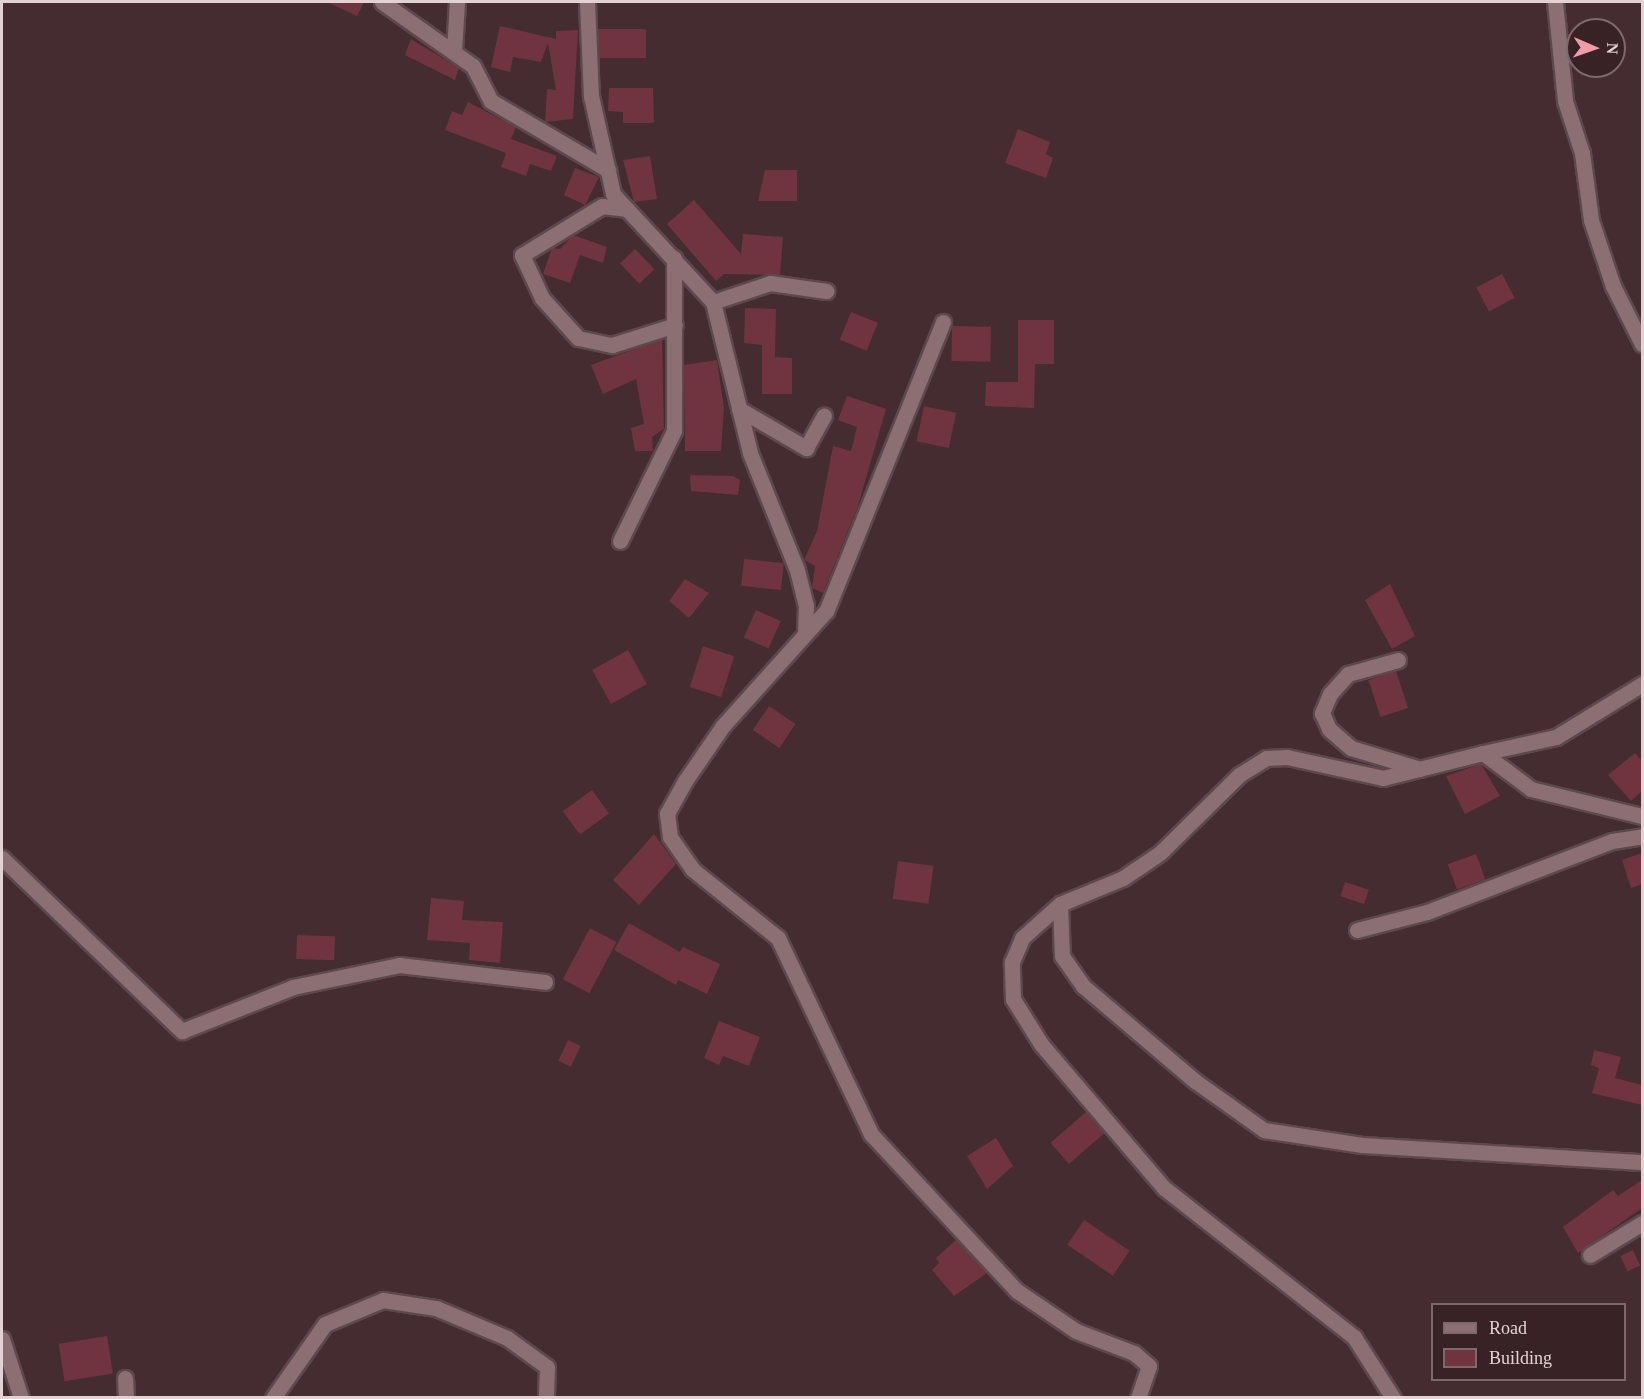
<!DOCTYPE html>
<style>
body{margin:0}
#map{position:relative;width:1644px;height:1399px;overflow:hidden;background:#442c30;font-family:"Times New Roman",serif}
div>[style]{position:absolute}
.building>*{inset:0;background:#6f3440;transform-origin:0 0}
.roads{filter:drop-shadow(2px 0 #5d494d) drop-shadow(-2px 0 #5d494d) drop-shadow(0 2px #5d494d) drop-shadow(0 -2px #5d494d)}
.street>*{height:15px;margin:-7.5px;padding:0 7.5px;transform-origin:7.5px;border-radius:7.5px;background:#8b6f73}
span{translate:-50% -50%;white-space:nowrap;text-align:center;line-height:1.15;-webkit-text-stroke:5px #392226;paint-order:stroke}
.frame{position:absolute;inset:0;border:3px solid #e2d2d4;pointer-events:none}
.legend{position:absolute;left:1431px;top:1303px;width:195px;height:78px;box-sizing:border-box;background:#392226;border:2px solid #7d686c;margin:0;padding:8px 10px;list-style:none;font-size:18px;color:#e2d2d4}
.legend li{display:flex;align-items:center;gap:12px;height:30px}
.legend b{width:30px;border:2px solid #7d686c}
.north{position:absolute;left:1566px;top:18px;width:60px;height:60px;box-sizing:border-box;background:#392226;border:2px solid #7d686c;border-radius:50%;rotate:92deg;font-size:16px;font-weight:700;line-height:24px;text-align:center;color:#e2d2d4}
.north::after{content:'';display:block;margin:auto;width:21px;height:27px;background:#f39aa9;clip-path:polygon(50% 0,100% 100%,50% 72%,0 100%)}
</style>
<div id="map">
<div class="building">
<div style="clip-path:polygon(327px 2px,364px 2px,357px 16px)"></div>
<div style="clip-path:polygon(500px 26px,556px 39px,556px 31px,578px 30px,573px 119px,545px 122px,547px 89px,556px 90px,548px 43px,541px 62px,513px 57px,510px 72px,491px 67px)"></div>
<div style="left:646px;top:29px;width:29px;height:48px;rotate:90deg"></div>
<div style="clip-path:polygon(411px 39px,459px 68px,455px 80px,405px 55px)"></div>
<div style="clip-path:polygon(609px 88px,653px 88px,654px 123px,623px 123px,623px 112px,608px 111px)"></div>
<div style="clip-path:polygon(468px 102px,516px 127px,511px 139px,557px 156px,551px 171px,530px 164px,526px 176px,501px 167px,506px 153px,445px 130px,452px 111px,462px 115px)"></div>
<div style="clip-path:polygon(1018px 129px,1050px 142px,1046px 154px,1053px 158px,1046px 178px,1005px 163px)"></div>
<div style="clip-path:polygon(650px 156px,657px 199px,634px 202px,623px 160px)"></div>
<div style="clip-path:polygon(575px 168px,599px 177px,585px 205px,564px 195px)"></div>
<div style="clip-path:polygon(765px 170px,797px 170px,797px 201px,758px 201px)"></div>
<div style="clip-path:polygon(694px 200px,741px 254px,743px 234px,783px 237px,780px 275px,724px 274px,716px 281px,667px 224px)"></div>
<div style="clip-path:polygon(573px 235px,607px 247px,603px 263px,580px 255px,570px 283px,543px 274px,552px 248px,560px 249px)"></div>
<div style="left:635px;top:249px;width:28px;height:21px;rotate:46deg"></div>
<div style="left:1502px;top:274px;width:27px;height:29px;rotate:62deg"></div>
<div style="clip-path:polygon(745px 308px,776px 309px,775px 357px,792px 358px,792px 394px,762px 394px,762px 345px,744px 343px)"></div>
<div style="left:851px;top:312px;width:29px;height:30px;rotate:22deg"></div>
<div style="clip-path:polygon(1018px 320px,1054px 320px,1054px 364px,1035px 364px,1034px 408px,985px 406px,986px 382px,1018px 382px)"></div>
<div style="left:952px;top:326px;width:39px;height:35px;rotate:1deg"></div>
<div style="clip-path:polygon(662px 339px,664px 429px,652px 437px,653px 451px,635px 451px,631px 428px,644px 424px,636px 379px,603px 394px,591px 365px)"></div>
<div style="clip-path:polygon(717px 360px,724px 408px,721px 451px,685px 451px,684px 365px)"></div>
<div style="clip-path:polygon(847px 396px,886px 409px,858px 506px,823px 593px,812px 588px,815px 566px,804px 560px,817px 531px,833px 446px,851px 451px,857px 427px,838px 420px)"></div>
<div style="left:924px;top:406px;width:33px;height:36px;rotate:12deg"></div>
<div style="clip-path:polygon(690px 475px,733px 476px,740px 480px,738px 495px,691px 491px)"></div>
<div style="left:744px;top:559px;width:40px;height:27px;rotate:6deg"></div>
<div style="clip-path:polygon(685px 579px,709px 593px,689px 618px,669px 601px)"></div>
<div style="clip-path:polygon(1390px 584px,1415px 636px,1392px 649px,1365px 600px)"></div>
<div style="left:756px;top:610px;width:27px;height:30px;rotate:24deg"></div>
<div style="left:703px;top:646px;width:33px;height:43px;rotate:18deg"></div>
<div style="left:628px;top:650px;width:39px;height:41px;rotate:61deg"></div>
<div style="left:1396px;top:671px;width:39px;height:29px;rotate:72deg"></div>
<div style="left:769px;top:706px;width:32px;height:29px;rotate:34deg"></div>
<div style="clip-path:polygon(1635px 753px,1642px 761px,1642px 791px,1631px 801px,1608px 775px)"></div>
<div style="clip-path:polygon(1481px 764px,1500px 796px,1465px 814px,1446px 776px)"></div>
<div style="left:592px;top:790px;width:29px;height:36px;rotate:54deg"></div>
<div style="clip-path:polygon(654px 834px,676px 864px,639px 905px,613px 880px)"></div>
<div style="clip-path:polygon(1642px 853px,1642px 884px,1631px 888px,1622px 860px)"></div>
<div style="left:1476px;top:854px;width:27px;height:30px;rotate:70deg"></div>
<div style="left:898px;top:861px;width:36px;height:38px;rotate:8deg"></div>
<div style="left:1345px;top:882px;width:25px;height:15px;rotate:18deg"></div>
<div style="clip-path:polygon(431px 898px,464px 901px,462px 920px,503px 922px,500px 963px,469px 960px,470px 943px,427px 940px)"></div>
<div style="clip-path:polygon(629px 923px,680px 952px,683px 947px,720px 964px,707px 994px,678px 980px,676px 985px,614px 950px)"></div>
<div style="left:590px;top:928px;width:30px;height:58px;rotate:28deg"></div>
<div style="left:297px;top:935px;width:38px;height:24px;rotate:2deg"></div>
<div style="clip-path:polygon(719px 1021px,760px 1037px,749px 1066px,723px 1056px,719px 1065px,704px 1058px)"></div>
<div style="left:568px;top:1040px;width:14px;height:23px;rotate:25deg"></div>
<div style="clip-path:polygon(1594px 1050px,1621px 1057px,1615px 1078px,1642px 1085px,1642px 1105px,1592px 1093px,1599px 1068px,1591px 1065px)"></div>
<div style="left:1086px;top:1112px;width:28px;height:47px;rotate:49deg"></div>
<div style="clip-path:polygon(996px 1138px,1013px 1166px,987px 1189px,967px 1156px)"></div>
<div style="clip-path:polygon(1642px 1180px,1642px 1208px,1578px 1253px,1563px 1227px,1613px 1190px,1618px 1196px)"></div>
<div style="left:1084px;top:1220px;width:55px;height:30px;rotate:34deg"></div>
<div style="clip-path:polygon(956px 1240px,987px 1273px,954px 1296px,932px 1270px,939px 1263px,936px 1258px)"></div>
<div style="left:1633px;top:1250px;width:17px;height:14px;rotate:65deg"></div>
<div style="left:107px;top:1336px;width:38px;height:49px;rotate:81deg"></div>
</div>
<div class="roads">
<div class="street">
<div style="left:382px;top:2px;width:111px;rotate:35.1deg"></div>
<div style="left:473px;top:66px;width:39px;rotate:63deg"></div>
<div style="left:491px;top:101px;width:136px;rotate:30.5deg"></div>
<div style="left:587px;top:2px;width:94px;rotate:87.6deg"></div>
<div style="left:591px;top:96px;width:100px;rotate:77.3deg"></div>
<div style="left:613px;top:194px;width:147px;rotate:47.2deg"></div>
<div style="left:713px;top:302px;width:155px;rotate:76.2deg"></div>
<div style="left:750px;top:453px;width:126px;rotate:68.1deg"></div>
<div style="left:797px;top:570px;width:36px;rotate:76deg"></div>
<div style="left:806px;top:605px;width:26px;rotate:92deg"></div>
<div style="left:1555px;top:2px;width:100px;rotate:84.2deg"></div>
<div style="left:1565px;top:101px;width:55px;rotate:71.9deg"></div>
<div style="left:1582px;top:153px;width:68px;rotate:82.3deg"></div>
<div style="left:1591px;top:220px;width:70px;rotate:71.6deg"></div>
<div style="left:1613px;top:286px;width:65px;rotate:63.4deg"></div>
<div style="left:454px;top:51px;width:49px;rotate:-86.5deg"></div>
<div style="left:627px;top:209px;width:25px;rotate:-173deg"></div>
<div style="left:602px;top:206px;width:94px;rotate:148.5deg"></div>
<div style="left:522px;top:255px;width:47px;rotate:65.1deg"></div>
<div style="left:542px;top:298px;width:54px;rotate:48deg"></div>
<div style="left:578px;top:338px;width:35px;rotate:12deg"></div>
<div style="left:612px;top:345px;width:66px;rotate:-17.6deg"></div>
<div style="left:713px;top:302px;width:60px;rotate:-18.4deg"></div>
<div style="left:770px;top:283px;width:57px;rotate:8.1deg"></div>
<div style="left:943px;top:322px;width:312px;rotate:112deg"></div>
<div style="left:826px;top:611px;width:156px;rotate:131.9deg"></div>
<div style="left:722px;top:727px;width:65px;rotate:124.4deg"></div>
<div style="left:685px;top:781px;width:37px;rotate:119deg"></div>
<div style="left:667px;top:813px;width:24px;rotate:83deg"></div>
<div style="left:670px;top:837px;width:39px;rotate:55deg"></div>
<div style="left:692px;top:869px;width:110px;rotate:38.7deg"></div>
<div style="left:778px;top:938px;width:217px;rotate:64.6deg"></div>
<div style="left:871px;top:1134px;width:214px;rotate:47.1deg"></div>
<div style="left:1017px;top:1291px;width:71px;rotate:34.1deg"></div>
<div style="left:1076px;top:1331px;width:62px;rotate:20.8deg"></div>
<div style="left:1134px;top:1353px;width:20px;rotate:41deg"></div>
<div style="left:1149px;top:1366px;width:34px;rotate:109deg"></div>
<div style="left:739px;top:409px;width:78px;rotate:30.2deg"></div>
<div style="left:806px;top:448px;width:37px;rotate:-61deg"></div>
<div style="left:620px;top:541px;width:123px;rotate:-63.9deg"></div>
<div style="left:674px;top:431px;width:173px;rotate:-90deg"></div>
<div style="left:1398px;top:660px;width:52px;rotate:164.4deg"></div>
<div style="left:1348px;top:674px;width:27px;rotate:132deg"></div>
<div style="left:1330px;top:694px;width:21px;rotate:113deg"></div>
<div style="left:1322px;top:713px;width:17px;rotate:66deg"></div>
<div style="left:1329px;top:729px;width:29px;rotate:41deg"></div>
<div style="left:1351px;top:748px;width:72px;rotate:16.9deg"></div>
<div style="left:1483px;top:753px;width:75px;rotate:-12.4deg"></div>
<div style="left:1556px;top:737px;width:101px;rotate:-31.6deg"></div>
<div style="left:2px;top:858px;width:250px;rotate:43.9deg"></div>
<div style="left:182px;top:1031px;width:119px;rotate:-21.6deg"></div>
<div style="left:293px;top:987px;width:108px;rotate:-11.7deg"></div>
<div style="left:399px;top:965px;width:147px;rotate:6.6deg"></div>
<div style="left:1060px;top:904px;width:52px;rotate:87.8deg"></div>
<div style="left:1062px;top:956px;width:37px;rotate:55deg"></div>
<div style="left:1083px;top:986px;width:147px;rotate:40.3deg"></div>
<div style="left:1195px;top:1081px;width:85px;rotate:35.4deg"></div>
<div style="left:1264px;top:1130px;width:99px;rotate:8.7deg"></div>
<div style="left:1362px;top:1145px;width:281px;rotate:3.5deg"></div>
<div style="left:1357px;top:930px;width:72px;rotate:-14.4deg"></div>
<div style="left:1427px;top:912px;width:198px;rotate:-21deg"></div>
<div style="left:1612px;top:841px;width:30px;rotate:-9deg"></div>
<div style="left:1590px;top:1255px;width:61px;rotate:-31.6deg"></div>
<div style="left:2px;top:1339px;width:62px;rotate:72.1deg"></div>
<div style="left:125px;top:1378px;width:20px;rotate:87deg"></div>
<div style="left:273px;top:1398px;width:90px;rotate:-54.9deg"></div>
<div style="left:325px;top:1324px;width:63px;rotate:-22.5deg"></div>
<div style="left:383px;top:1300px;width:54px;rotate:8.6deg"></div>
<div style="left:436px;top:1308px;width:77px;rotate:22.9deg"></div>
<div style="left:507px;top:1338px;width:49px;rotate:35.9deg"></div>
<div style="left:547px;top:1367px;width:31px;rotate:92deg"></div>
<div style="left:1393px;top:1398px;width:72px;rotate:-122.6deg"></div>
<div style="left:1354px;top:1337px;width:241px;rotate:-141.9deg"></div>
<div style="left:1164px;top:1188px;width:189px;rotate:-130.5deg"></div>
<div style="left:1041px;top:1044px;width:53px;rotate:-121.9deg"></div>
<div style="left:1013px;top:999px;width:37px;rotate:-92deg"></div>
<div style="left:1012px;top:962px;width:26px;rotate:-67deg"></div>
<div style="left:1022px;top:938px;width:51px;rotate:-41.8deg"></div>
<div style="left:1060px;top:904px;width:68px;rotate:-22.4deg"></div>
<div style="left:1123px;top:878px;width:45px;rotate:-34deg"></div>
<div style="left:1160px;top:853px;width:111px;rotate:-44.6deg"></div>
<div style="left:1239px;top:775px;width:32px;rotate:-32deg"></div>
<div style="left:1266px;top:758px;width:21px;rotate:-3deg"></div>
<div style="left:1287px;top:757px;width:98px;rotate:12.3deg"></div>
<div style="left:1383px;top:778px;width:103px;rotate:-14deg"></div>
<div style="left:1483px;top:753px;width:60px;rotate:36.9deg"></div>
<div style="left:1531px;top:789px;width:114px;rotate:13.7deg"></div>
</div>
</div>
<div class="frame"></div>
<ul class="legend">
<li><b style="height:8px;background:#8b6f73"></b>Road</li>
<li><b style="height:16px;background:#6f3440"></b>Building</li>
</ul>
<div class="north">N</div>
</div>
